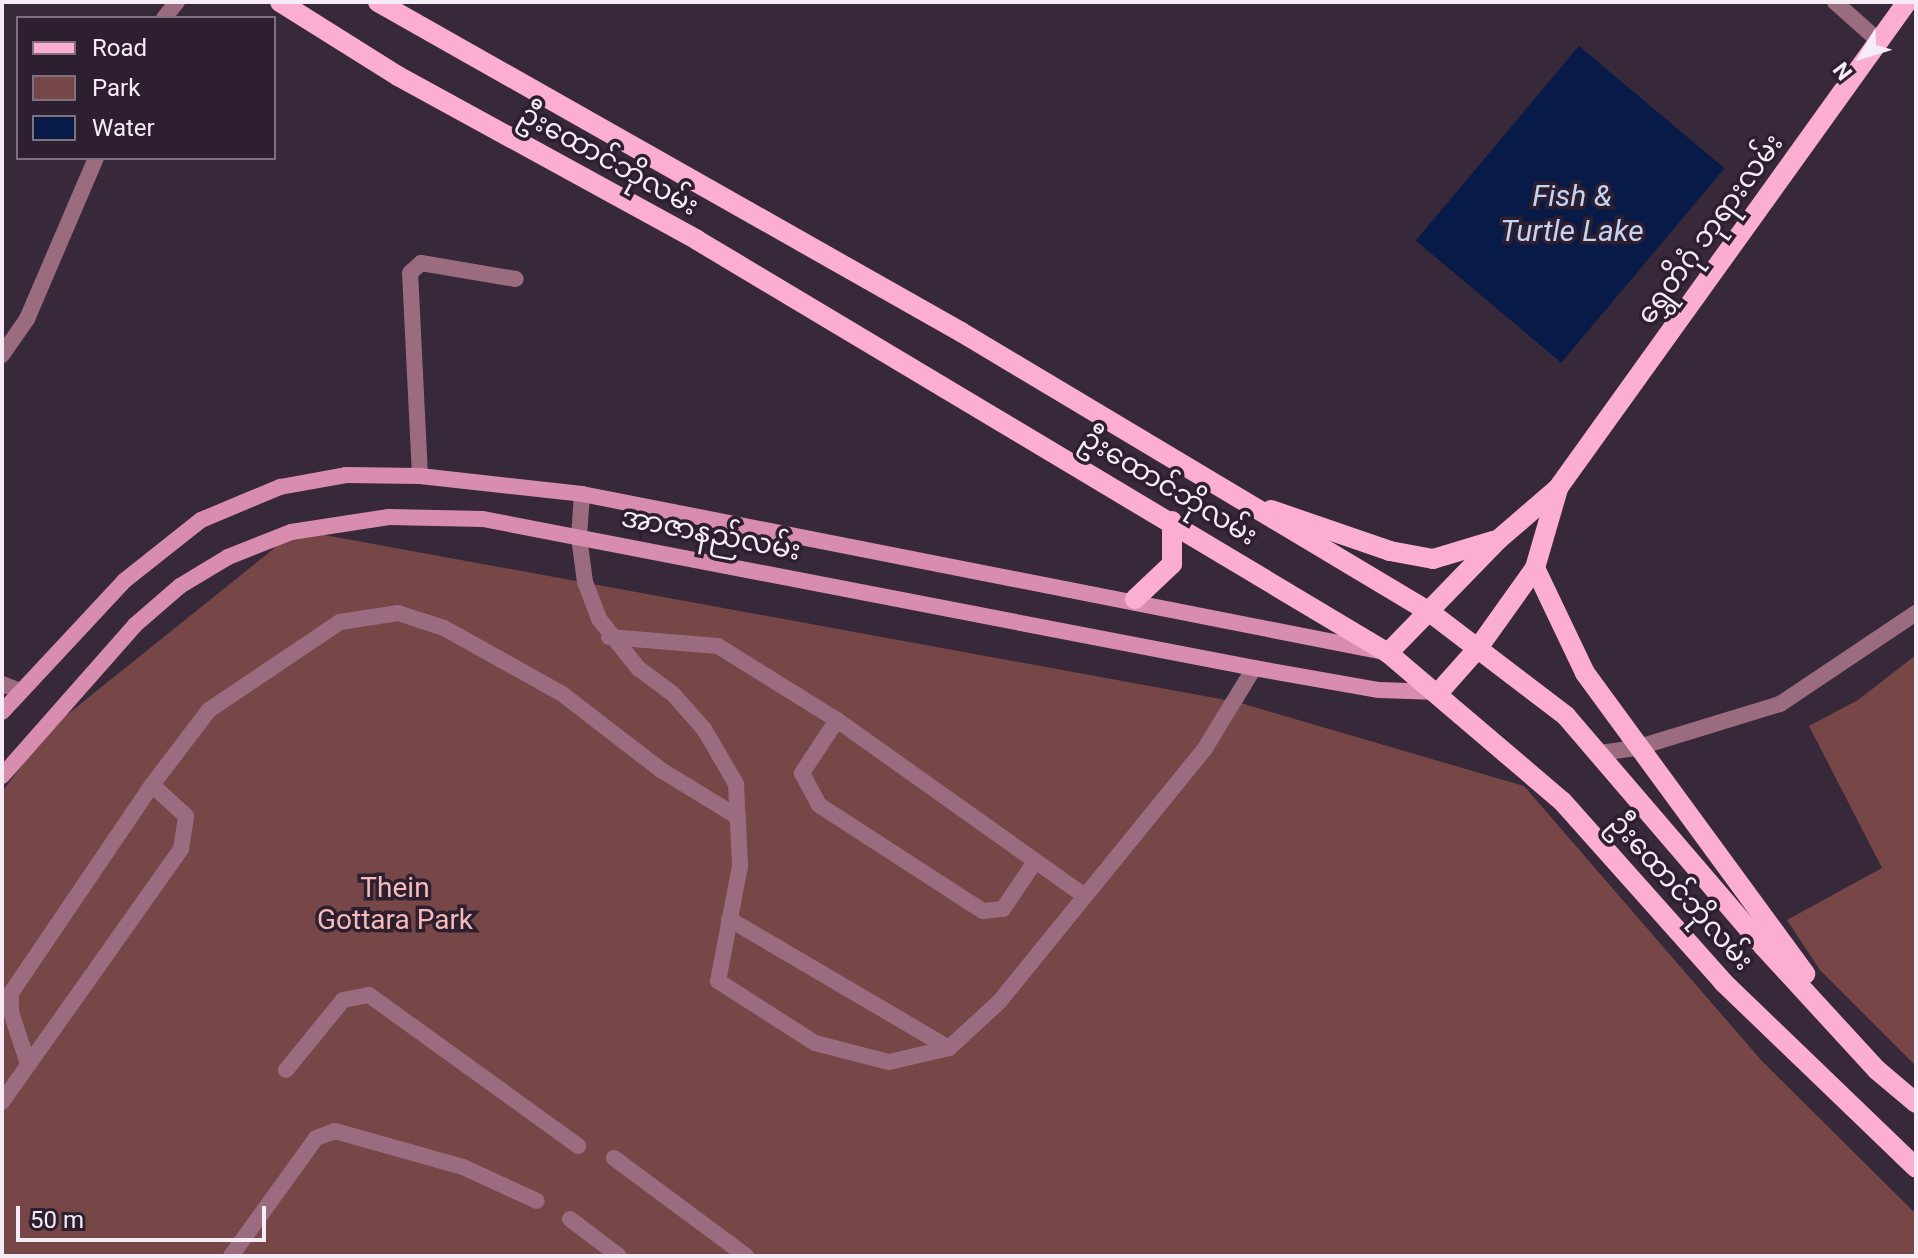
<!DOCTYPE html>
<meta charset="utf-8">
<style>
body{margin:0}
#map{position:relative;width:1918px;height:1258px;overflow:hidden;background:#38293a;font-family:Roboto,"Noto Sans Myanmar",sans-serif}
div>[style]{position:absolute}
.green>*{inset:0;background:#774747}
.water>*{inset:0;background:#081a47;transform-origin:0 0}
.lane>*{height:16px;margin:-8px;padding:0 8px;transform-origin:8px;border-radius:8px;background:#9b6c80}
.street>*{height:16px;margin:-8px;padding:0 8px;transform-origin:8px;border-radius:8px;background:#9b6c80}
.secondary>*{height:16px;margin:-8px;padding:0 8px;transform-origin:8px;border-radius:8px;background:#d88daf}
.primary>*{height:20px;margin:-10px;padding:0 10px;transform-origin:10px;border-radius:10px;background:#fcaed1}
span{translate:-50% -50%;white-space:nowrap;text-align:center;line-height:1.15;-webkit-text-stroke:7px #2d1f2f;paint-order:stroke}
.street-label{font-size:28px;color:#f6ecf7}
.park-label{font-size:28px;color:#f6bab8}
.water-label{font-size:30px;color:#c3d3f3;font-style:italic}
.frame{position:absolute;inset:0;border:4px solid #f6ecf7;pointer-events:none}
.legend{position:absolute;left:16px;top:16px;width:260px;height:144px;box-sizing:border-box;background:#2d1f2f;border:2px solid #7d717f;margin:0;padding:10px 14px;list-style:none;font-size:24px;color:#f6ecf7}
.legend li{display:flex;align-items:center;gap:16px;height:40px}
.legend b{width:40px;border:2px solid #7d717f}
.north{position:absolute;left:1822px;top:16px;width:80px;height:80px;-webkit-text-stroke:6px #2d1f2f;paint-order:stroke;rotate:232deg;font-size:22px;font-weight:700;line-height:32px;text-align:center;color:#f6ecf7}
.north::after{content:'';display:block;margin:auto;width:28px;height:36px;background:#f6ecf7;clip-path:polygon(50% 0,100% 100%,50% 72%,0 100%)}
.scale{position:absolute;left:16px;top:1206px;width:250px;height:36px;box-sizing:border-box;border:4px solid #f6ecf7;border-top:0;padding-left:10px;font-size:24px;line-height:28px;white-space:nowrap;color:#f6ecf7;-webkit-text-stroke:6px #2d1f2f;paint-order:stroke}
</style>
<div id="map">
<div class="green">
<div style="clip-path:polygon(297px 530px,1237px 702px,1524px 786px,1761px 1060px,1916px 1214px,1916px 1256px,2px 1256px,2px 792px,48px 730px)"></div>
<div style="clip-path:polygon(1916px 655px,1916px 1066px,1820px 970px,1787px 920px,1882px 868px,1809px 726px,1858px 700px)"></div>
</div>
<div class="water">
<div style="left:1579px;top:46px;width:190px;height:254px;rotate:40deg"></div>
</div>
<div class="lane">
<div style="left:1835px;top:2px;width:59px;rotate:41.6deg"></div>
<div style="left:164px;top:18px;width:21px;rotate:-51deg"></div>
<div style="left:2px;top:355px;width:44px;rotate:-55.2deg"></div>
<div style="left:27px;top:319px;width:175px;rotate:-66.8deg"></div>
<div style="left:582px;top:494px;width:43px;rotate:94deg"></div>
<div style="left:579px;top:537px;width:45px;rotate:82.4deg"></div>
<div style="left:585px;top:582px;width:40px;rotate:69deg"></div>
<div style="left:599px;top:619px;width:63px;rotate:51.5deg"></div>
<div style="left:638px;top:668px;width:44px;rotate:36.6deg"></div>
<div style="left:673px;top:694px;width:47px;rotate:48.5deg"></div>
<div style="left:704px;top:729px;width:64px;rotate:59.8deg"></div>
<div style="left:736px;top:784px;width:82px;rotate:87.2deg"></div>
<div style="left:740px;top:866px;width:117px;rotate:100.8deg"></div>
<div style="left:718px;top:981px;width:115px;rotate:32.6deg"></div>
<div style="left:815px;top:1043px;width:76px;rotate:14.4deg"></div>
<div style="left:889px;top:1062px;width:62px;rotate:-13.1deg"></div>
<div style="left:949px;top:1048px;width:68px;rotate:-42.6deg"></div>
<div style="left:999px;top:1002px;width:325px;rotate:-50.9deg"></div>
<div style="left:1204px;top:750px;width:96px;rotate:-58.6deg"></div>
<div style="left:609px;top:637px;width:109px;rotate:4.7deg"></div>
<div style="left:718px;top:646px;width:140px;rotate:31.9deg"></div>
<div style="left:837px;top:720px;width:304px;rotate:35.4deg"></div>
<div style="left:837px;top:720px;width:64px;rotate:123.4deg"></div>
<div style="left:802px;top:773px;width:36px;rotate:62deg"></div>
<div style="left:819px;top:805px;width:195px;rotate:32.9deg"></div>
<div style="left:983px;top:911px;width:20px;rotate:-6deg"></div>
<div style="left:1003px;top:909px;width:55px;rotate:-56deg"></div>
<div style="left:1600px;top:753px;width:36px;rotate:-8deg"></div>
<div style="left:1636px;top:748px;width:151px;rotate:-17deg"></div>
<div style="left:1780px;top:704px;width:164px;rotate:-33.8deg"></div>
<div style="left:729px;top:919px;width:255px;rotate:30.4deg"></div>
<div style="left:28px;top:1064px;width:55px;rotate:-108.1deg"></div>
<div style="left:11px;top:1012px;width:19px;rotate:-90deg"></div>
<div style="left:11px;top:993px;width:251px;rotate:-55.9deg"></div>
<div style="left:152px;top:785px;width:94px;rotate:-52.8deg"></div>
<div style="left:209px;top:710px;width:158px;rotate:-33.9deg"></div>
<div style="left:340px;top:622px;width:59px;rotate:-8.8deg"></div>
<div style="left:398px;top:613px;width:48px;rotate:18.1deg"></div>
<div style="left:444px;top:628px;width:134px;rotate:29.1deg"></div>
<div style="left:561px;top:693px;width:126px;rotate:37.6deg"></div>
<div style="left:661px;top:770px;width:90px;rotate:31.4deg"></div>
<div style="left:286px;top:1070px;width:90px;rotate:-50.8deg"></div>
<div style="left:343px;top:1000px;width:26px;rotate:-11deg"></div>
<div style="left:369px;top:995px;width:258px;rotate:35.8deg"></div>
<div style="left:2px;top:1102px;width:310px;rotate:-54.7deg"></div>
<div style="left:181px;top:849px;width:33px;rotate:-81deg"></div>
<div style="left:186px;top:816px;width:46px;rotate:-137.6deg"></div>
<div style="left:614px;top:1158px;width:164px;rotate:36.6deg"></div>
<div style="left:570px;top:1219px;width:61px;rotate:37.1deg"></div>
<div style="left:231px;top:1256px;width:145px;rotate:-54.2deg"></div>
<div style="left:316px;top:1138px;width:20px;rotate:-20deg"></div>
<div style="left:335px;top:1131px;width:133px;rotate:15.7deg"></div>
<div style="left:463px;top:1167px;width:81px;rotate:24.7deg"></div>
</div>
<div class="street">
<div style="left:420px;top:476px;width:203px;rotate:-92.8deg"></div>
<div style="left:410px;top:273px;width:15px;rotate:-42deg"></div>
<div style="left:421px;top:263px;width:96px;rotate:9.6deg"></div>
<div style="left:2px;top:684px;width:19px;rotate:21deg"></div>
</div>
<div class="secondary">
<div style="left:2px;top:712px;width:179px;rotate:-47deg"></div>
<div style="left:124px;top:581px;width:98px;rotate:-38.4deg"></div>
<div style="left:201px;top:520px;width:86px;rotate:-22.7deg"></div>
<div style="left:280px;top:487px;width:67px;rotate:-10.3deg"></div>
<div style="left:346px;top:475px;width:74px;rotate:0.8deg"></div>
<div style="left:420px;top:476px;width:163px;rotate:6.3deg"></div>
<div style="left:582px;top:494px;width:812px;rotate:11.14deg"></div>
<div style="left:2px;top:776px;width:201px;rotate:-48.6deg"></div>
<div style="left:135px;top:625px;width:60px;rotate:-40.9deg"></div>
<div style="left:180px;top:586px;width:56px;rotate:-31.1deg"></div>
<div style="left:228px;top:557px;width:68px;rotate:-21.6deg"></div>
<div style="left:291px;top:532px;width:99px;rotate:-8.7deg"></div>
<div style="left:389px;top:517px;width:94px;rotate:1.2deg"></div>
<div style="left:483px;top:519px;width:785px;rotate:10.94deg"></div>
<div style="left:1254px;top:668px;width:127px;rotate:10deg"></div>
<div style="left:1379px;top:690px;width:60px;rotate:1.9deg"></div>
</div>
<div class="primary">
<div style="left:280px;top:2px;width:139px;rotate:32.1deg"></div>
<div style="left:398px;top:76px;width:341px;rotate:28.7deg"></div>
<div style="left:697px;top:240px;width:805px;rotate:30.87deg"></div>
<div style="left:1388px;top:653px;width:228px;rotate:40.4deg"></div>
<div style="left:1562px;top:801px;width:242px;rotate:48.3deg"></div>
<div style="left:1723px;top:982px;width:268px;rotate:43.9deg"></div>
<div style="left:378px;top:2px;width:670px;rotate:29.51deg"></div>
<div style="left:961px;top:332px;width:548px;rotate:30.87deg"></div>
<div style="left:1431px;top:613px;width:170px;rotate:37.3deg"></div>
<div style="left:1566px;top:716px;width:303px;rotate:49.4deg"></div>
<div style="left:1763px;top:946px;width:168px;rotate:47.4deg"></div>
<div style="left:1877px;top:1070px;width:51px;rotate:40.2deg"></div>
<div style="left:1271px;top:510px;width:126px;rotate:19deg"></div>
<div style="left:1390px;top:551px;width:44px;rotate:10.5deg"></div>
<div style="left:1433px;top:559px;width:63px;rotate:-16.7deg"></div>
<div style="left:1535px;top:568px;width:116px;rotate:64.5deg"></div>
<div style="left:1585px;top:673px;width:373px;rotate:53.8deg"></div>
<div style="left:1135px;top:599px;width:51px;rotate:-43.4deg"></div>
<div style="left:1172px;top:564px;width:43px;rotate:-90deg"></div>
<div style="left:1388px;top:653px;width:159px;rotate:-45.8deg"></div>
<div style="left:1499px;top:539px;width:78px;rotate:-40.8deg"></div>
<div style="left:1558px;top:488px;width:598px;rotate:-54.32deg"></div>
<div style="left:1439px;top:692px;width:59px;rotate:-48.4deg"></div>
<div style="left:1478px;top:648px;width:98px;rotate:-54.5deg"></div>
<div style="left:1535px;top:568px;width:82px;rotate:-73.8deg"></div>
</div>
<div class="street-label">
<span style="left:609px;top:160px;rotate:29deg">ဦးထောင်ဘိုလမ်း</span>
<span style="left:1710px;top:229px;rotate:-54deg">ရွှေတိဂုံ ဘုရားလမ်း</span>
<span style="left:1169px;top:487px;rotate:31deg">ဦးထောင်ဘိုလမ်း</span>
<span style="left:711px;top:534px;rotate:11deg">အာဇာနည်လမ်း</span>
<span style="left:1681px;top:892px;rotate:48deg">ဦးထောင်ဘိုလမ်း</span>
</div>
<div class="park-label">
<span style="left:395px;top:904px">Thein<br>Gottara Park</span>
</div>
<div class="water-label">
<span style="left:1572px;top:213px">Fish &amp;<br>Turtle Lake</span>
</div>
<div class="frame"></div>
<ul class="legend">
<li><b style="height:10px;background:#fcaed1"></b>Road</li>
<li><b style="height:22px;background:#774747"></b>Park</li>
<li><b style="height:22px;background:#081a47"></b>Water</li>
</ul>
<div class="north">N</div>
<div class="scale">50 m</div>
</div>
